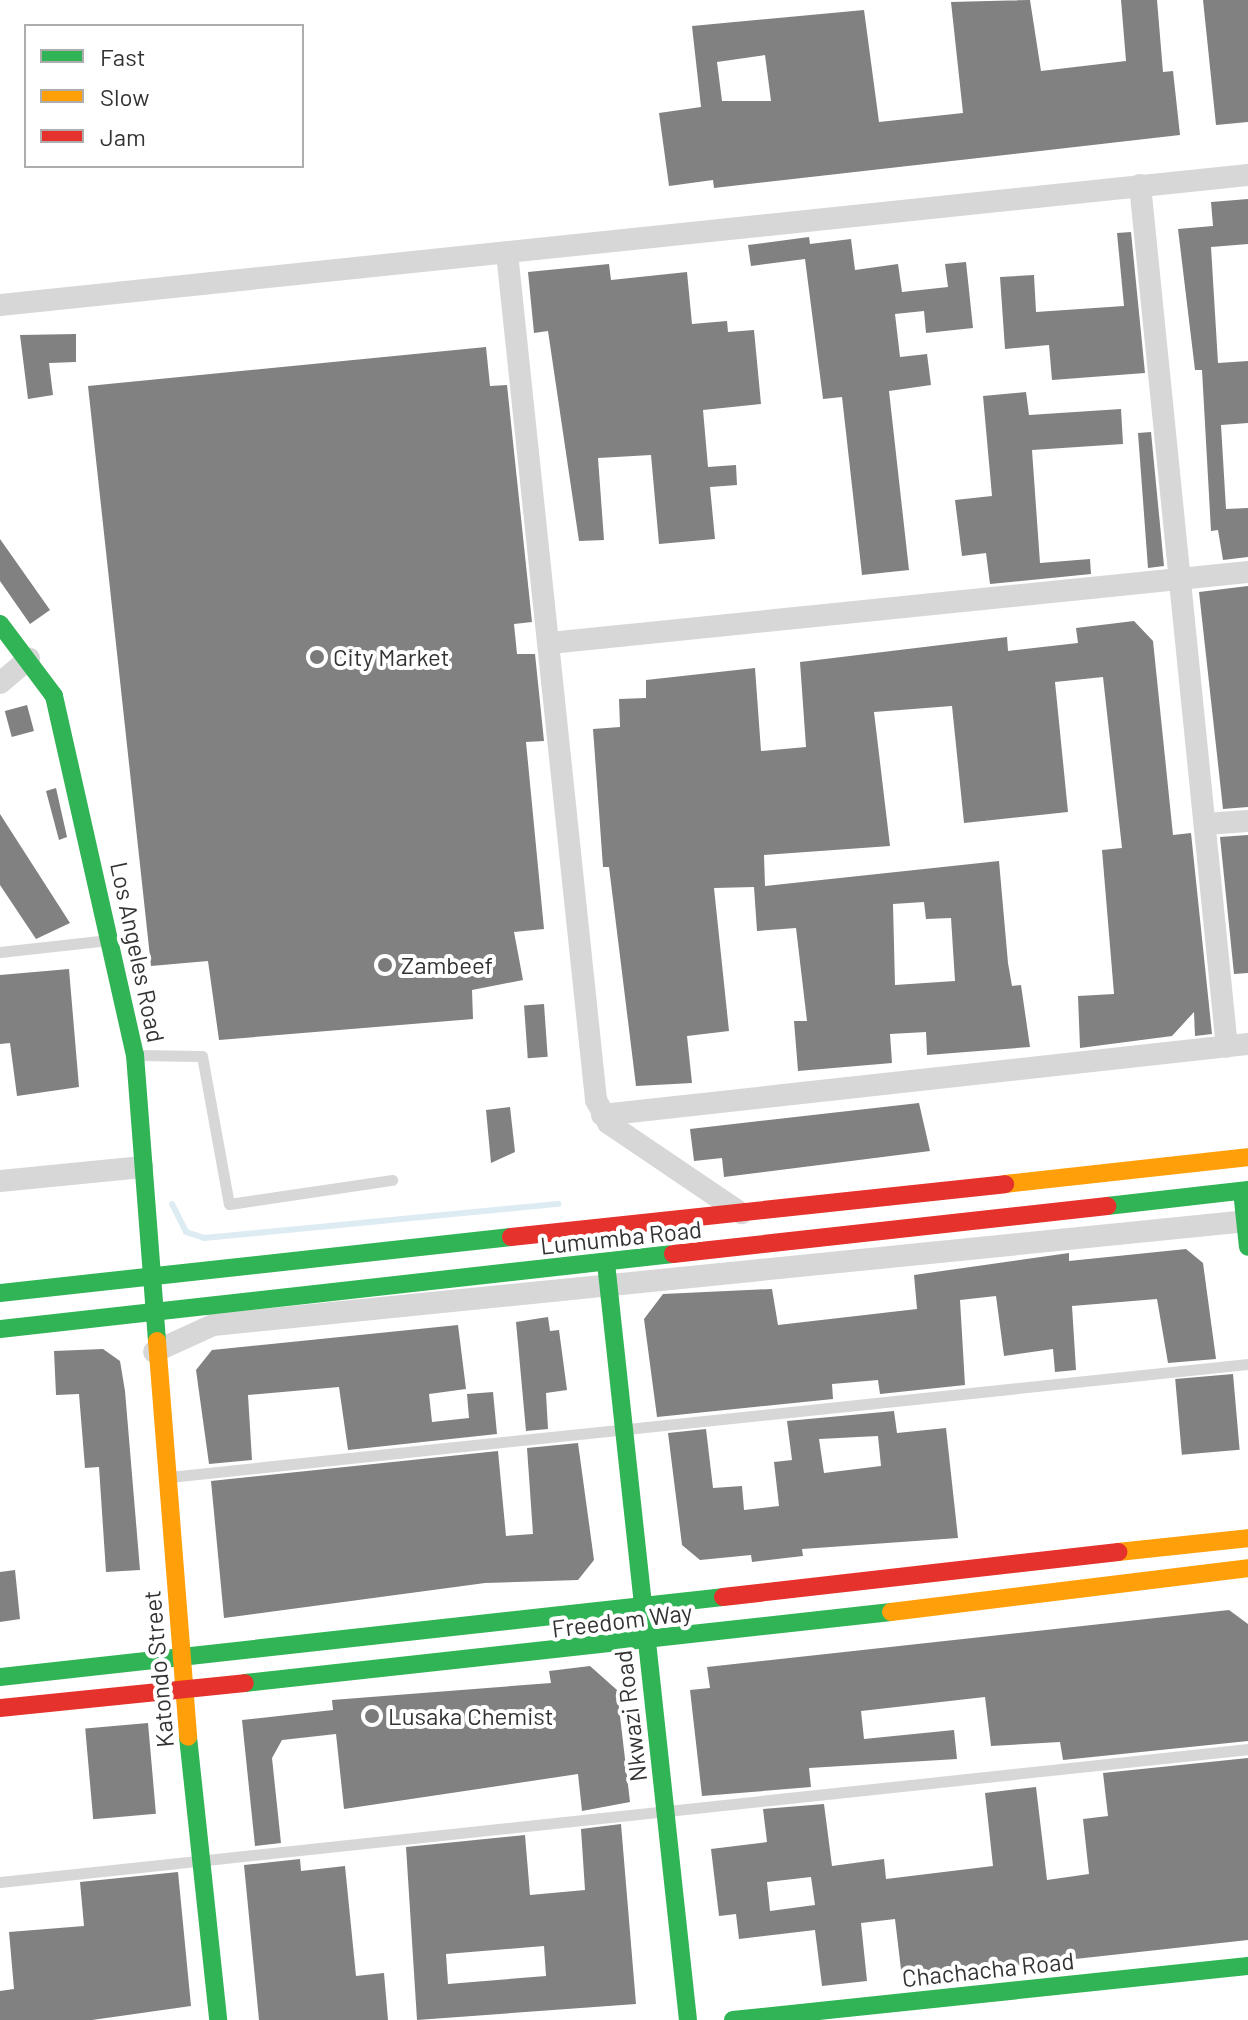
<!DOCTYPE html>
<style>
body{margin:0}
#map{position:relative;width:1248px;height:2020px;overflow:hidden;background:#fff;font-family:Barlow,sans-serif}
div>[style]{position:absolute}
.stream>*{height:6px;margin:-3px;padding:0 3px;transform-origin:3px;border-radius:3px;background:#ddebf3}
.building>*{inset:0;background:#818181;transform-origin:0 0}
.lane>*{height:11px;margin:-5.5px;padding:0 5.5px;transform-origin:5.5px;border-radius:5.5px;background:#d7d7d7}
.street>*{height:22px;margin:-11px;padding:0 11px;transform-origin:11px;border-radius:11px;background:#d7d7d7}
.fast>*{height:18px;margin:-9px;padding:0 9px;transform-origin:9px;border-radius:9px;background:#30b455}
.slow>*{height:18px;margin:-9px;padding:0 9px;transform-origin:9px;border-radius:9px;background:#ff9f0a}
.jam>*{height:18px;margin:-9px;padding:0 9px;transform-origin:9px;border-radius:9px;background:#e5322d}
.dots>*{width:22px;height:22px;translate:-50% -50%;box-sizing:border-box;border:4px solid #fff;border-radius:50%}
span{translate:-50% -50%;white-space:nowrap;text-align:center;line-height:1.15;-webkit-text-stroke:8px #fff;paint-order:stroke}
.poi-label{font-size:24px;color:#333}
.left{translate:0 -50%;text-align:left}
.street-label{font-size:24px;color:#333}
.legend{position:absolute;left:24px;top:24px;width:280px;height:144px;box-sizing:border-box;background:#fff;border:2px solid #adadad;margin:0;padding:10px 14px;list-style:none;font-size:24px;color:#333}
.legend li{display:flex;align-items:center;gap:16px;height:40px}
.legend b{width:40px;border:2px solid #adadad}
</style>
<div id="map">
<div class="stream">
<div style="left:172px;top:1204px;width:31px;rotate:63deg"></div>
<div style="left:186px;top:1232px;width:19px;rotate:18deg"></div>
<div style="left:204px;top:1238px;width:356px;rotate:-5.5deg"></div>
</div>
<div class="building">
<div style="clip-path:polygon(evenodd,1030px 0,1041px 71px,1126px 61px,1121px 0,1157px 0,1163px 72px,1173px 71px,1180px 135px,714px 188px,713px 180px,669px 186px,659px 113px,701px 107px,692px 26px,864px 10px,879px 122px,963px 113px,951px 2px,1030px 0,765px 55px,771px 101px,722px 101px,717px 62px,765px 55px)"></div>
<div style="clip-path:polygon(1203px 0,1248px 0,1248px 122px,1216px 125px)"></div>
<div style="clip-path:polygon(1248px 199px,1248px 244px,1211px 247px,1218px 363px,1248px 361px,1248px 423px,1221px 425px,1226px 509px,1248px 508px,1248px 557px,1223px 560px,1218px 530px,1211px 531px,1202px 370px,1195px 370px,1178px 229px,1213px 226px,1211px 202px)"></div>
<div style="clip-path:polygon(1131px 232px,1145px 373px,1052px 380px,1049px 345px,1005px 349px,1000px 277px,1034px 275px,1036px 312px,1124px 306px,1117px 233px)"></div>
<div style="clip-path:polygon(809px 237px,810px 244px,851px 239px,855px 270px,898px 264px,902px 292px,948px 287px,945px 264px,966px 262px,973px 328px,926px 333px,924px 311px,895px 314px,900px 357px,927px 354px,931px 385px,889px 391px,909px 570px,862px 575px,842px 397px,823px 399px,805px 259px,751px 266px,748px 245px)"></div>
<div style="clip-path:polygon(609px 264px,611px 280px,687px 272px,692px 324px,727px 321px,728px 332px,754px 330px,761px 404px,703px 410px,708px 467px,736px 465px,737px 485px,710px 487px,715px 539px,659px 544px,651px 455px,598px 458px,604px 540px,579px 541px,548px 331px,534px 333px,528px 272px)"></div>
<div style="clip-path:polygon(76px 334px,76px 362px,49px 363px,53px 395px,28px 399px,20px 335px)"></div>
<div style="clip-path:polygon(486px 347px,490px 386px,507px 385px,532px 622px,514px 624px,517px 654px,535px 654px,544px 741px,526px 742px,544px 929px,514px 932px,523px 980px,472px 990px,473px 1019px,219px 1040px,208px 961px,151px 966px,88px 386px)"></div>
<div style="clip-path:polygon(1026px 392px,1029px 415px,1121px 409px,1123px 444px,1032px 450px,1040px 563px,1090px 559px,1091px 574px,990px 584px,986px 553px,962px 556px,955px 500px,992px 496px,983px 396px)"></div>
<div style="clip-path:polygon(1151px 432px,1164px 566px,1148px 568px,1138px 433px)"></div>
<div style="clip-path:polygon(0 539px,50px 610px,30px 624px,0 581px)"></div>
<div style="clip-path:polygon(1248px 586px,1248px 807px,1223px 809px,1199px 592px)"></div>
<div style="clip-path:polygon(evenodd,1134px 621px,1153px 641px,1173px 835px,1191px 833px,1212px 1034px,1195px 1036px,1194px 1012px,1172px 1036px,1080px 1048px,1078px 996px,1114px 994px,1102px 850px,1122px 848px,1103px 677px,1055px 682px,1068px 812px,964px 823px,952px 706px,874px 712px,890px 846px,764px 855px,765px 886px,999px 861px,1008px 963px,1012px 986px,1021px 985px,1030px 1047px,927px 1055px,926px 1032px,890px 1034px,892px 1063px,798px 1071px,794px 1021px,807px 1021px,796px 928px,757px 931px,754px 887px,714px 888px,729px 1031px,687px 1036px,692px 1083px,636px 1086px,609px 867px,603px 867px,593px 729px,620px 727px,619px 699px,646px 698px,646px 680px,755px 668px,761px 751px,806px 747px,800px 662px,1007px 637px,1008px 651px,1078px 643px,1076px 628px,1134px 621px,924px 902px,926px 919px,951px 918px,955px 981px,895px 985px,893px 904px,924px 902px)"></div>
<div style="left:27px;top:705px;width:27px;height:23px;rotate:75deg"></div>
<div style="clip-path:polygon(56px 788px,67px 837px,59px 840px,46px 791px)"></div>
<div style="clip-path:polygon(0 814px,70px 923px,36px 939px,0 885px)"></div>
<div style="clip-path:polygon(1248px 835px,1248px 973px,1234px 974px,1220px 837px)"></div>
<div style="clip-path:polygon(69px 969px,79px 1087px,17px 1096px,10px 1043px,0 1044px,0 975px)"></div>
<div style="left:544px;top:1004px;width:53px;height:20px;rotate:86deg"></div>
<div style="clip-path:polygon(919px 1103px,930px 1151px,724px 1177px,722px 1158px,694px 1161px,690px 1129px)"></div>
<div style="clip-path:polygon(510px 1107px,515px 1152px,491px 1163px,486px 1110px)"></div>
<div style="clip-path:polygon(1186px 1249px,1203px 1263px,1216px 1359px,1168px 1363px,1157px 1299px,1072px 1306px,1076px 1370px,1055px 1372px,1053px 1349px,1004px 1356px,996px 1296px,960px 1300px,965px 1385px,880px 1394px,878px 1380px,832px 1384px,833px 1399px,657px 1417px,644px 1319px,663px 1294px,772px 1289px,778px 1325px,917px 1309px,914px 1275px,1069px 1253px,1069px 1261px)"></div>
<div style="clip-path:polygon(548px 1317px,550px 1331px,559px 1330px,567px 1390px,546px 1393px,548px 1429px,526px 1431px,516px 1322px)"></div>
<div style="clip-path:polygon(458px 1325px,466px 1389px,429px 1394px,432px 1422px,469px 1418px,467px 1394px,493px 1392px,497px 1434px,348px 1450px,339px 1387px,248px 1395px,252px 1460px,209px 1464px,196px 1370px,212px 1350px)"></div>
<div style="clip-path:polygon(103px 1349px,120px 1361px,125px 1391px,140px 1570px,106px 1572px,99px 1467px,85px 1468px,79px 1394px,56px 1395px,54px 1351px)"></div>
<div style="left:1233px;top:1374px;width:76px;height:58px;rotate:85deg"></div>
<div style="clip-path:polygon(evenodd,894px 1411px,897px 1433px,946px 1428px,958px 1538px,802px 1549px,803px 1556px,752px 1562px,751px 1555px,700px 1560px,682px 1545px,668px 1433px,706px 1429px,713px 1488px,742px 1486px,744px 1510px,779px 1506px,774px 1462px,792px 1460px,787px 1421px,894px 1411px,878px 1436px,881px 1466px,824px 1473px,819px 1439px,878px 1436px)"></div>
<div style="clip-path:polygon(578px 1443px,594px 1560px,578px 1580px,485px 1583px,224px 1618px,211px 1481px,498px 1451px,506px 1536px,533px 1534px,527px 1448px)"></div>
<div style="clip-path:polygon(15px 1570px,20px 1619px,0 1622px,0 1572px)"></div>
<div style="clip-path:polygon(1229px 1610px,1248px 1624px,1248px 1741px,1063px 1760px,1060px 1742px,991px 1746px,985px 1697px,861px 1711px,864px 1739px,954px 1730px,957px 1759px,809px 1768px,811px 1787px,702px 1796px,690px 1690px,710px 1688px,707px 1667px)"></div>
<div style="clip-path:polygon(590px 1666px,617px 1690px,630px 1802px,582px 1811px,578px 1774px,344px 1809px,336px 1734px,282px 1740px,272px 1758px,281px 1843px,255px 1846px,242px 1720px,333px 1710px,332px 1700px,551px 1683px,549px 1671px)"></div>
<div style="left:148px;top:1723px;width:91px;height:63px;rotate:85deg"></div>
<div style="clip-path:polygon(evenodd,1248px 1758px,1248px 1940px,902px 1978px,895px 1919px,861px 1923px,867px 1981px,822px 1986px,815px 1930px,739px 1939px,736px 1914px,719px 1916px,711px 1849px,767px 1842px,763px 1809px,824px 1804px,832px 1866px,884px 1859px,886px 1879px,993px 1866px,985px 1793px,1036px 1787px,1047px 1880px,1089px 1874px,1083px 1819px,1108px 1816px,1103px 1773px,1248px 1758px,811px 1877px,815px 1905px,770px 1911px,767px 1882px,811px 1877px)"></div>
<div style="clip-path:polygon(evenodd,621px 1824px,636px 2004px,417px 2020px,406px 1847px,525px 1835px,530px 1895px,585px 1890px,581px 1829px,621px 1824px,544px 1946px,546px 1976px,448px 1984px,446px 1954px,544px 1946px)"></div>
<div style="clip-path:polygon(300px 1859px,301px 1871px,345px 1866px,356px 1976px,384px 1973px,388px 2020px,259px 2020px,244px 1865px)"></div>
<div style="clip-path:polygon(178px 1872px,191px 2006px,92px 2020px,0 2020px,0 1991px,14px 1989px,9px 1932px,84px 1926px,80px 1882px)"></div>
</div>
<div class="lane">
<div style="left:0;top:952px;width:109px;rotate:-6.3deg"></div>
<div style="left:136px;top:1055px;width:66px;rotate:0.9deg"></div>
<div style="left:202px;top:1056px;width:150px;rotate:79.7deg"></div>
<div style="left:229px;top:1204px;width:165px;rotate:-8.4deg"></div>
<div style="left:169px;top:1477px;width:1085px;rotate:-5.98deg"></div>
<div style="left:0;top:1882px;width:1255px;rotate:-6.08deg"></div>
</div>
<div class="street">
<div style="left:1140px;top:185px;width:866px;rotate:84.24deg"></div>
<div style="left:507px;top:253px;width:852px;rotate:84deg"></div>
<div style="left:596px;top:1100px;width:26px;rotate:62deg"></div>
<div style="left:608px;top:1123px;width:161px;rotate:34.1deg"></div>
<div style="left:0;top:305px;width:1255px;rotate:-5.95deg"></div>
<div style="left:550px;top:643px;width:702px;rotate:-5.81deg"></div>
<div style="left:0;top:683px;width:38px;rotate:-40deg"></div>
<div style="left:1205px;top:824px;width:43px;rotate:-4deg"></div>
<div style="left:602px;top:1115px;width:650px;rotate:-6.27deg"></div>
<div style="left:0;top:1181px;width:143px;rotate:-5.6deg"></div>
<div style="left:154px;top:1352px;width:65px;rotate:-24.6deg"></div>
<div style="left:213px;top:1325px;width:1040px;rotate:-5.74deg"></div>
</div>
<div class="fast">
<div style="left:0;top:624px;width:90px;rotate:53.1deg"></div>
<div style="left:54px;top:696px;width:368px;rotate:77.3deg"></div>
<div style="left:135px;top:1055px;width:287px;rotate:85.6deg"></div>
<div style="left:1242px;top:1191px;width:56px;rotate:83.9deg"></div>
<div style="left:1107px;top:1206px;width:142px;rotate:-6.5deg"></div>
<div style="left:606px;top:1263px;width:761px;rotate:83.82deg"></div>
<div style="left:0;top:1293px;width:514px;rotate:-6.25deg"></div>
<div style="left:0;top:1329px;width:677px;rotate:-6.36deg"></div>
<div style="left:0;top:1677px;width:727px;rotate:-6.31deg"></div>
<div style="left:245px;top:1683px;width:650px;rotate:-6.27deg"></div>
<div style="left:188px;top:1737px;width:285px;rotate:83.9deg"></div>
<div style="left:733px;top:2020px;width:518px;rotate:-5.99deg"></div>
</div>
<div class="slow">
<div style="left:1005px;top:1184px;width:244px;rotate:-6.3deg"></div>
<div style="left:157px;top:1341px;width:397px;rotate:85.5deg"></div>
<div style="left:1118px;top:1552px;width:131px;rotate:-6.1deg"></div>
<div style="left:891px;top:1612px;width:360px;rotate:-7deg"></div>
</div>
<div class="jam">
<div style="left:511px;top:1237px;width:497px;rotate:-6.1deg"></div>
<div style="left:673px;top:1254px;width:437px;rotate:-6.3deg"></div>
<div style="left:723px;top:1597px;width:398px;rotate:-6.5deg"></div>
<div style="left:0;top:1708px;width:246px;rotate:-5.8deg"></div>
</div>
<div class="dots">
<div style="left:317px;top:657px;background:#7a7a7a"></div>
<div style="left:385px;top:965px;background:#7a7a7a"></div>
<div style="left:372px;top:1716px;background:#7a7a7a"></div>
</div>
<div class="poi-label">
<span class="left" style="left:333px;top:657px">City Market</span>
<span class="left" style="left:401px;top:965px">Zambeef</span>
<span class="left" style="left:388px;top:1716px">Lusaka Chemist</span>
</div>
<div class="street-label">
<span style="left:138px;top:952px;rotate:78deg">Los Angeles Road</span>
<span style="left:621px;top:1237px;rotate:-6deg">Lumumba Road</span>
<span style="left:622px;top:1620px;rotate:-7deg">Freedom Way</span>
<span style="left:158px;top:1669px;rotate:-95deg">Katondo Street</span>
<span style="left:630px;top:1716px;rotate:-97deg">Nkwazi Road</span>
<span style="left:988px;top:1969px;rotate:-6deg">Chachacha Road</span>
</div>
<ul class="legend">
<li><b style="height:10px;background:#30b455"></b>Fast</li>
<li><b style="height:10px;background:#ff9f0a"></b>Slow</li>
<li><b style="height:10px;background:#e5322d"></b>Jam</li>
</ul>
</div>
